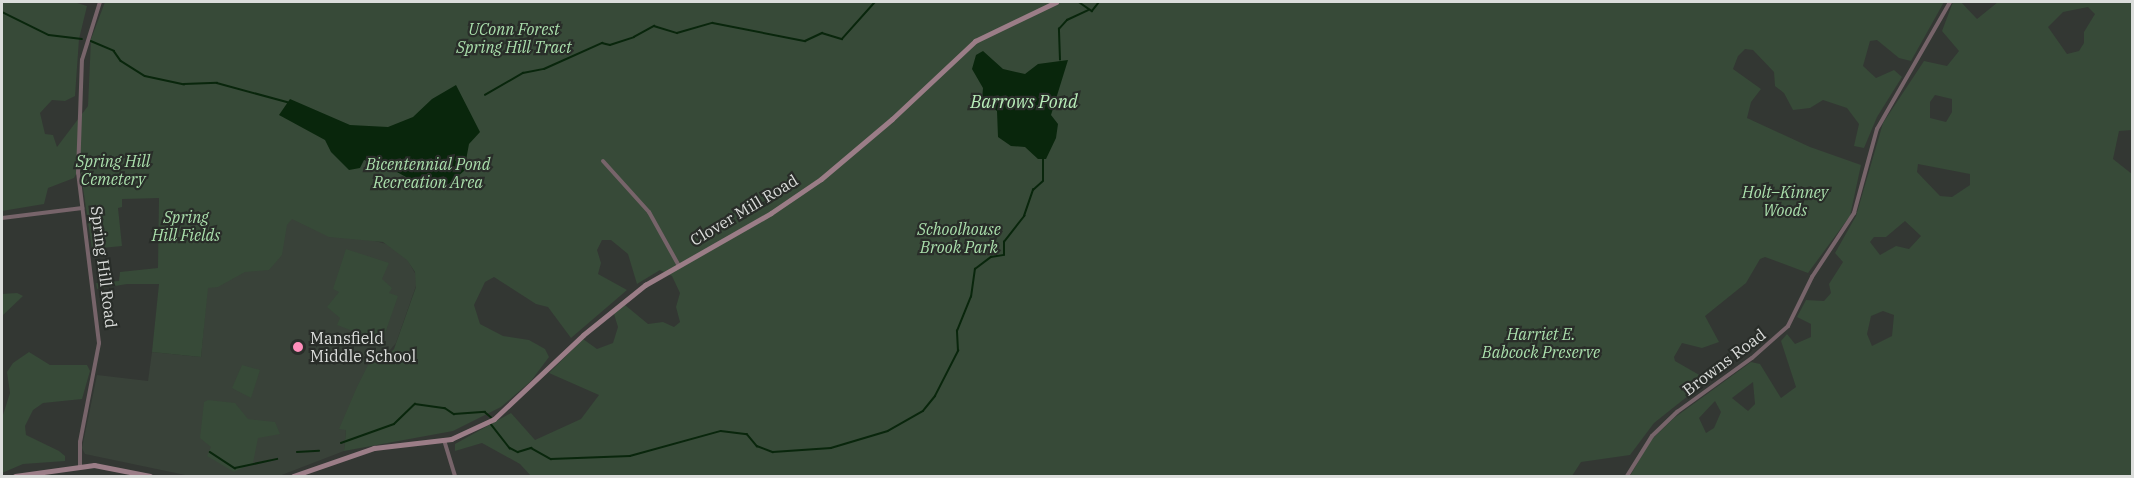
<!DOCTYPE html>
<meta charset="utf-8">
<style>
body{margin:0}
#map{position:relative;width:2134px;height:478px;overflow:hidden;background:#333733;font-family:"IBM Plex Serif",serif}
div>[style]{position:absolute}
.built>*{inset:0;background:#394239}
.green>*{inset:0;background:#374a38}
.water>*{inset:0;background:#09260c}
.stream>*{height:1.5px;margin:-0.75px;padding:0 0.75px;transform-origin:0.75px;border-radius:0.75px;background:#09260c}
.street>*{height:4px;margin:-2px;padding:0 2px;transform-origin:2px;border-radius:2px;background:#77646a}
.secondary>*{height:5px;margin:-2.5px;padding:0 2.5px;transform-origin:2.5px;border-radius:2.5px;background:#9b7d87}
.dots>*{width:16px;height:16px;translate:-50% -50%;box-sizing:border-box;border:3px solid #292d29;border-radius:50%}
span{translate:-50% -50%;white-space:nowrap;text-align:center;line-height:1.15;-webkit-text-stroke:4.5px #292d29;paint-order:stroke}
.park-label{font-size:16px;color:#aadfac;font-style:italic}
.street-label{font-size:16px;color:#dbdddb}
.poi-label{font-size:16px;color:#dbdddb}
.left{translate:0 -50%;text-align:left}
.water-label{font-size:18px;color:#b8edb9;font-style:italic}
.frame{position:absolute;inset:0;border:3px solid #dbdddb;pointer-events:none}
</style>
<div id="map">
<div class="built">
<div style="clip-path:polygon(291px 218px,386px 244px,406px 257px,416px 275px,416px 286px,396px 343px,384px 357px,346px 430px,344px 451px,279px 476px,190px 476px,85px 454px,82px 448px,97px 375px,148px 381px,152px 352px,201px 357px,209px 268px)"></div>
</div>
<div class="green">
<div style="clip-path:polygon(2px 2px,74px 2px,87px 6px,79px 39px,75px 96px,65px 101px,52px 100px,40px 113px,45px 134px,53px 135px,57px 147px,88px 106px,91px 39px,105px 2px,1944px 2px,1911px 61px,1899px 58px,1877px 40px,1870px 41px,1863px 66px,1876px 78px,1894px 70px,1902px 77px,1877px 117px,1864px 148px,1854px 146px,1859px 124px,1847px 108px,1823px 100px,1810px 108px,1793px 110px,1784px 93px,1775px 86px,1774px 72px,1753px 50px,1745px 49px,1738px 56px,1733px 69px,1761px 89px,1751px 102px,1747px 118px,1810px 147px,1861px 165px,1850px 216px,1808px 273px,1765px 257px,1760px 259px,1746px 283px,1705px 316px,1719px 342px,1702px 348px,1682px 343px,1674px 357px,1675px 361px,1708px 380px,1654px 423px,1630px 455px,1581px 462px,1572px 476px,531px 476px,520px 464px,482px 443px,455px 451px,455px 444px,511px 413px,535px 440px,581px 419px,599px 395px,549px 373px,583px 339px,597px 349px,613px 343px,618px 327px,614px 314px,625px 305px,648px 324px,663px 322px,674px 327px,680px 322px,676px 307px,680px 293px,672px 276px,660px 270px,637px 284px,628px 254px,611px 240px,602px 240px,597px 250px,601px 263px,598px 274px,627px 290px,571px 338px,548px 307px,536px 304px,494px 277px,485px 282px,474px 305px,480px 324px,503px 336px,529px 340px,545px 349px,549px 357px,531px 381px,501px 407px,453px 431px,344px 451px,346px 430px,339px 429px,357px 387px,371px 359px,387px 356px,394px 349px,416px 287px,415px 272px,407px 260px,383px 242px,329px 237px,292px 219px,287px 225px,282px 255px,269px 270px,245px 272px,218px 287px,208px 288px,201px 357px,152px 352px,159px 284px,127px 284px,97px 289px,96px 283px,119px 281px,120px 272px,158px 268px,159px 198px,122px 199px,122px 207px,118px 208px,122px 246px,92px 249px,80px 167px,74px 178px,48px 188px,44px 204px,2px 211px)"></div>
<div style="clip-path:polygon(evenodd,1953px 2px,1961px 2px,1977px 19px,1998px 2px,2132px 2px,2132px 130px,2119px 131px,2113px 159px,2132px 174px,2132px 476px,1630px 476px,1650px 441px,1674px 418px,1751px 362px,1760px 364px,1781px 398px,1796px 387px,1781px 341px,1787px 334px,1795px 344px,1811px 337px,1811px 324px,1797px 317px,1806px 300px,1824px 301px,1831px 293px,1829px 284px,1843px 262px,1835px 253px,1856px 216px,1883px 123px,1924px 61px,1947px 66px,1959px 51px,1942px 31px,1953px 2px,2088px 7px,2095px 14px,2084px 32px,2084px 43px,2079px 51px,2067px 54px,2048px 27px,2063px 12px,2088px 7px,1953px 2px,1935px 95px,1952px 99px,1952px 112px,1946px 122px,1930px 118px,1930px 102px,1935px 95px,1953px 2px,1918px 164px,1970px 174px,1970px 185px,1952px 197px,1940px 196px,1917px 172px,1918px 164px,1953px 2px,1905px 221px,1921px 236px,1909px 249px,1896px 246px,1880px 255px,1870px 242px,1874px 237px,1886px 237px,1905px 221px,1953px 2px,1883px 311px,1894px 315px,1892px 336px,1872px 346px,1867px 334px,1871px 316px,1883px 311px,1953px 2px,1753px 382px,1755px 404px,1748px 411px,1732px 398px,1753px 382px,1953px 2px,1715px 401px,1721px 412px,1714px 428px,1706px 433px,1699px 418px,1715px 401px)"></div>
<div style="clip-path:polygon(346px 249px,389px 263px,382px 279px,392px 288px,389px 293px,398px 296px,382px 342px,337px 325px,340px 318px,327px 307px,339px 292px,333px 289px)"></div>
<div style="clip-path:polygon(17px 293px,23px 296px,2px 316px,2px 294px)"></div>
<div style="clip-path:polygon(29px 352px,50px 365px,87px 365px,90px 371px,82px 399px,43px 403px,33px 410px,25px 426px,26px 435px,59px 451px,65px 456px,65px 461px,23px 464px,2px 473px,2px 418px,10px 393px,7px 372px,13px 363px)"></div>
<div style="clip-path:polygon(242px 365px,260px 370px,251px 398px,232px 388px)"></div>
<div style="clip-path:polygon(208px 400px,235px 403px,248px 419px,275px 422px,280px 434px,258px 438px,253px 463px,234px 472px,207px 456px,211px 447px,200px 438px,204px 402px)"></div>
</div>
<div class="water">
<div style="clip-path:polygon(983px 51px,1003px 69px,1025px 74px,1038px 64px,1068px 60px,1051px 115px,1058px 124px,1056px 138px,1046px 159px,1038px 159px,1025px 147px,1011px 146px,998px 137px,997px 111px,982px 100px,983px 88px,972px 69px,976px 55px)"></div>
<div style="clip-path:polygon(456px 85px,480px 132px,469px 144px,464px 171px,445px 187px,426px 188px,386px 166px,364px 160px,360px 168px,349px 170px,331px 152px,325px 140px,279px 115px,290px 99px,350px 125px,388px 127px,413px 117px,432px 99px)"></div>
</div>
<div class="stream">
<div style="left:1079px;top:2px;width:16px;rotate:35deg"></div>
<div style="left:1092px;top:11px;width:11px;rotate:-52deg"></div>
<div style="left:2px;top:12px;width:52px;rotate:26.1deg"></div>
<div style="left:49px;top:35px;width:33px;rotate:7deg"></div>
<div style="left:91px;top:41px;width:25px;rotate:23deg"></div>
<div style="left:114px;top:51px;width:12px;rotate:55deg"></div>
<div style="left:121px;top:61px;width:28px;rotate:32deg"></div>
<div style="left:145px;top:76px;width:40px;rotate:12deg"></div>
<div style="left:184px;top:84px;width:33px;rotate:-2deg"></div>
<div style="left:217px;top:83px;width:73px;rotate:15.2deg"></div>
<div style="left:1060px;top:60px;width:31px;rotate:-92deg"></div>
<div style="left:1059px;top:29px;width:12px;rotate:-48deg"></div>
<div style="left:1067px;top:20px;width:23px;rotate:-25deg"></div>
<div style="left:485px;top:95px;width:44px;rotate:-30.1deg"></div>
<div style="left:523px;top:73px;width:21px;rotate:-11deg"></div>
<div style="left:544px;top:69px;width:64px;rotate:-24.1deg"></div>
<div style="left:602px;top:43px;width:8px;rotate:14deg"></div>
<div style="left:610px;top:45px;width:25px;rotate:-18deg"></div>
<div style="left:634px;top:37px;width:23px;rotate:-29deg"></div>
<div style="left:654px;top:26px;width:24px;rotate:17deg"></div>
<div style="left:677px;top:33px;width:37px;rotate:-16deg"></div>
<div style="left:713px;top:23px;width:94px;rotate:11.1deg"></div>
<div style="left:805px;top:41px;width:19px;rotate:-25deg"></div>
<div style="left:822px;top:33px;width:21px;rotate:17deg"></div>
<div style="left:842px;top:39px;width:50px;rotate:-48.3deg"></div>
<div style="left:491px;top:424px;width:31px;rotate:52deg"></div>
<div style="left:510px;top:448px;width:9px;rotate:27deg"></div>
<div style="left:518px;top:452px;width:14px;rotate:-17deg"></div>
<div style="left:531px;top:448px;width:23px;rotate:29deg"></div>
<div style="left:551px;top:459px;width:79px;rotate:-2.2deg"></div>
<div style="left:630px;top:456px;width:94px;rotate:-15.4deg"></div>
<div style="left:721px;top:431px;width:26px;rotate:7deg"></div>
<div style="left:747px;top:434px;width:16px;rotate:50deg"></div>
<div style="left:757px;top:446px;width:17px;rotate:21deg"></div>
<div style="left:773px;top:452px;width:58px;rotate:-3.9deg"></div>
<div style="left:831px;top:448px;width:59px;rotate:-16.6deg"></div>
<div style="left:888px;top:431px;width:40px;rotate:-29.7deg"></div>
<div style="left:923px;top:411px;width:19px;rotate:-51deg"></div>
<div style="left:935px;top:396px;width:51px;rotate:-62.9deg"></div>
<div style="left:958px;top:351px;width:20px;rotate:-93deg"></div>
<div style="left:957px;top:331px;width:37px;rotate:-68deg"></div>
<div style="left:971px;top:297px;width:28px;rotate:-82deg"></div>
<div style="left:975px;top:269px;width:20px;rotate:-37deg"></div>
<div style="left:991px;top:257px;width:13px;rotate:-9deg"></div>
<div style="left:1004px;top:255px;width:13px;rotate:-90deg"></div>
<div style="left:1004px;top:242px;width:33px;rotate:-52deg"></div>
<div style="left:1024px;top:216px;width:28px;rotate:-71deg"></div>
<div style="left:1033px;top:190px;width:13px;rotate:-42deg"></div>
<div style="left:1043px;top:181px;width:22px;rotate:-90deg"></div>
<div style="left:341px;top:443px;width:56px;rotate:-19.7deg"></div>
<div style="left:394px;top:424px;width:29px;rotate:-44deg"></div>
<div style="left:415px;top:404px;width:30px;rotate:8deg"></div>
<div style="left:445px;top:408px;width:11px;rotate:34deg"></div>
<div style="left:454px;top:414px;width:31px;rotate:-4deg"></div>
<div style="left:485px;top:412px;width:8px;rotate:40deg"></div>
<div style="left:210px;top:452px;width:30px;rotate:33deg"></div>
<div style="left:235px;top:468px;width:43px;rotate:-12.1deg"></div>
<div style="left:297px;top:452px;width:22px;rotate:-3deg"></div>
</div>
<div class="street">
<div style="left:603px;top:161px;width:69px;rotate:48deg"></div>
<div style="left:649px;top:212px;width:60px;rotate:60.9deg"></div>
<div style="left:2px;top:218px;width:81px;rotate:-7.1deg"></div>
<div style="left:444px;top:440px;width:38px;rotate:73deg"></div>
<div style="left:80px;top:467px;width:25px;rotate:-90deg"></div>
<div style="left:80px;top:442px;width:101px;rotate:-79.1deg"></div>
<div style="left:99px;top:343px;width:171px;rotate:-97deg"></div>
<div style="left:78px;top:173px;width:113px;rotate:-88deg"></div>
<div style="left:82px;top:60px;width:61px;rotate:-72.8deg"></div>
<div style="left:1627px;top:476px;width:47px;rotate:-58deg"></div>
<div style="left:1652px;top:436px;width:35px;rotate:-44deg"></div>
<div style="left:1677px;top:412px;width:92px;rotate:-35.8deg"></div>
<div style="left:1752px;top:358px;width:48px;rotate:-41.6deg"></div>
<div style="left:1788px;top:326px;width:55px;rotate:-63.9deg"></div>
<div style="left:1812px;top:277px;width:77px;rotate:-56.7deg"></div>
<div style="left:1854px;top:213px;width:87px;rotate:-74.7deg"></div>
<div style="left:1877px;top:129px;width:146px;rotate:-60.1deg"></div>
</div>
<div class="secondary">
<div style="left:15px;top:476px;width:80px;rotate:-7.9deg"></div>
<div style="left:94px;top:465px;width:57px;rotate:11.1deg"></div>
<div style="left:293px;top:476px;width:86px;rotate:-19.1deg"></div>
<div style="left:374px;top:448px;width:78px;rotate:-6.7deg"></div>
<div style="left:451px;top:439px;width:47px;rotate:-24.9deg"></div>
<div style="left:494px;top:419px;width:122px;rotate:-43.3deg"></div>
<div style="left:583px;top:335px;width:80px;rotate:-38.9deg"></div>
<div style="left:645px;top:285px;width:145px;rotate:-29.7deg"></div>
<div style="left:771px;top:213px;width:60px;rotate:-34.2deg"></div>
<div style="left:821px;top:179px;width:93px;rotate:-40.2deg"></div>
<div style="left:892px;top:119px;width:114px;rotate:-43.2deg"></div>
<div style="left:975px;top:41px;width:90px;rotate:-25.7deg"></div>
</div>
<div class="dots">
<div style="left:298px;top:347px;background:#ff8ebb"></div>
</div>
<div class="park-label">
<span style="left:514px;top:38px">UConn Forest<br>Spring Hill Tract</span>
<span style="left:113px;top:170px">Spring Hill<br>Cemetery</span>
<span style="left:428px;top:173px">Bicentennial Pond<br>Recreation Area</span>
<span style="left:1785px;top:201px">Holt–Kinney<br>Woods</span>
<span style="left:186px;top:226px">Spring<br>Hill Fields</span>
<span style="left:959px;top:238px">Schoolhouse<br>Brook Park</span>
<span style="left:1541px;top:343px">Harriet E.<br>Babcock Preserve</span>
</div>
<div class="street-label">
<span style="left:744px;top:210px;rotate:-31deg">Clover Mill Road</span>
<span style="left:104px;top:267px;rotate:83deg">Spring Hill Road</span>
<span style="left:1724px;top:362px;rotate:-37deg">Browns Road</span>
</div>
<div class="poi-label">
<span class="left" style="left:310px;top:347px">Mansfield<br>Middle School</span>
</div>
<div class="water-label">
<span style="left:1024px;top:102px">Barrows Pond</span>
</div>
<div class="frame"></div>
</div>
